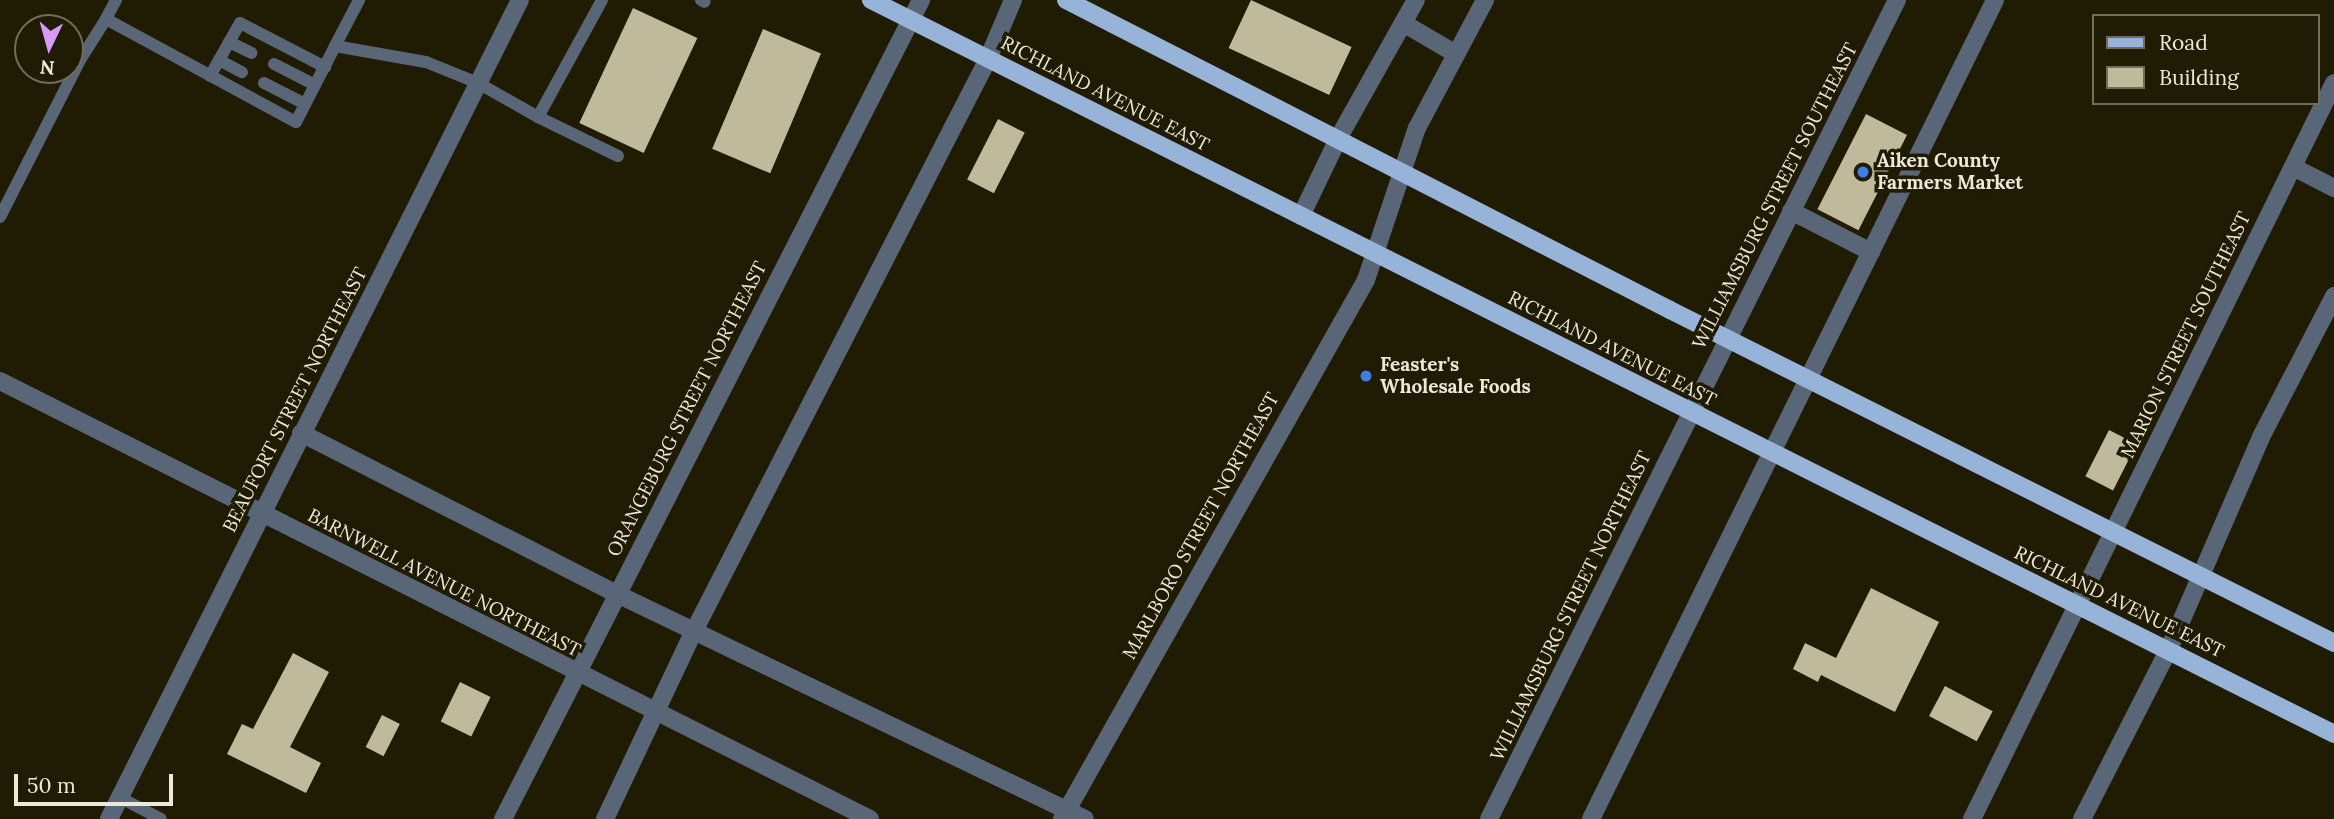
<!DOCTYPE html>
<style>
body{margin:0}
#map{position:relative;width:2334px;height:819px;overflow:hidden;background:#201b03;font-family:Lora,serif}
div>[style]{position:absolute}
.building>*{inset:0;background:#bfba9c;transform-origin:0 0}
.service>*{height:12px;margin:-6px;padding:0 6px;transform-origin:6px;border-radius:6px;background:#596678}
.minor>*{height:18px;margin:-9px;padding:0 9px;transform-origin:9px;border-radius:9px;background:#596678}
.tertiary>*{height:18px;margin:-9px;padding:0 9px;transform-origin:9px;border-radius:9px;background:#596678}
.primary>*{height:18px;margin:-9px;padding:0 9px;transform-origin:9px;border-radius:9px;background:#97b4d8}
.dots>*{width:19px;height:19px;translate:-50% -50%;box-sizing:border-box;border:4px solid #201b03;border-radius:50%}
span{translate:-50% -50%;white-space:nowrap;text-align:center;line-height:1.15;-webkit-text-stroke:7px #201b03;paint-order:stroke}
.street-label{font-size:19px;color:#ece9da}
.poi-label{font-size:19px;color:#ece9da;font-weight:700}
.left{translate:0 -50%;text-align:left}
.legend{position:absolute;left:2092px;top:14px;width:228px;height:91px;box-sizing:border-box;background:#201b03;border:2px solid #726d59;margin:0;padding:9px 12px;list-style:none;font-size:21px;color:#ece9da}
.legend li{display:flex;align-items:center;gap:14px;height:35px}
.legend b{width:35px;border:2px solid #726d59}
.north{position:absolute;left:14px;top:14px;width:70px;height:70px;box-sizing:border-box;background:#201b03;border:2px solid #726d59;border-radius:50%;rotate:185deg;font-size:19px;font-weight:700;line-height:28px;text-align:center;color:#ece9da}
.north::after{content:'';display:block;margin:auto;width:24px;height:32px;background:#d69bfa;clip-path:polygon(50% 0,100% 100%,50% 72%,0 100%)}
.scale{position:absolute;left:14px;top:774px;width:159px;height:32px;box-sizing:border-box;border:4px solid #ece9da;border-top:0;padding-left:9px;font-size:21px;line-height:24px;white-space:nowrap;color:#ece9da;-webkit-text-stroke:5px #201b03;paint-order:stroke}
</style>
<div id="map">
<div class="building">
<div style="left:1251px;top:0;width:111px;height:53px;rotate:25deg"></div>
<div style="left:633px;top:8px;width:71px;height:127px;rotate:25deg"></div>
<div style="left:763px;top:29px;width:63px;height:130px;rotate:23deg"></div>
<div style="left:1866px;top:114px;width:46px;height:107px;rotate:27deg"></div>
<div style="left:998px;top:119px;width:30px;height:68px;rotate:27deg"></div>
<div style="left:2109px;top:430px;width:31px;height:52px;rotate:27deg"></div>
<div style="clip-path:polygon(1871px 588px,1939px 622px,1895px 712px,1821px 675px,1818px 682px,1793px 669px,1805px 643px,1836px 658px)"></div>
<div style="clip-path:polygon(293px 653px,329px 672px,290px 747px,321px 763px,306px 793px,227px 754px,242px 724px,253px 729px)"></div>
<div style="left:460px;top:682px;width:34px;height:44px;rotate:26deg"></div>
<div style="left:1945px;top:686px;width:54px;height:34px;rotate:28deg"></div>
<div style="left:382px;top:715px;width:20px;height:36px;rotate:27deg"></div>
</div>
<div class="service">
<div style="left:116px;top:0;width:21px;rotate:118deg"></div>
<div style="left:106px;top:19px;width:216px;rotate:28.5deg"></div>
<div style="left:296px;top:122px;width:85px;rotate:-62.8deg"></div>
<div style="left:335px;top:46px;width:92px;rotate:10deg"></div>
<div style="left:426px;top:62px;width:56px;rotate:22deg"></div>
<div style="left:478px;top:83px;width:69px;rotate:29.5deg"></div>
<div style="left:538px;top:117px;width:133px;rotate:-61.3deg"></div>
<div style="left:701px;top:0;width:4px;rotate:27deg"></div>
<div style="left:229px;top:42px;width:25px;rotate:26deg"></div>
<div style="left:335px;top:46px;width:52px;rotate:-62.4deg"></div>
<div style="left:219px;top:60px;width:26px;rotate:28deg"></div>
<div style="left:274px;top:64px;width:46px;rotate:27.1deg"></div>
<div style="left:210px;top:76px;width:61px;rotate:-60.5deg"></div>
<div style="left:240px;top:23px;width:96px;rotate:27.4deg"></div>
<div style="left:264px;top:83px;width:46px;rotate:27.1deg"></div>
<div style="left:538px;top:117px;width:89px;rotate:26deg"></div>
<div style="left:0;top:217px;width:176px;rotate:-63deg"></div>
<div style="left:80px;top:60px;width:49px;rotate:-57.6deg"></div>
<div style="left:119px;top:797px;width:47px;rotate:27.6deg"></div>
</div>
<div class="minor">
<div style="left:1403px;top:23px;width:61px;rotate:30.3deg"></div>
<div style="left:2293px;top:167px;width:46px;rotate:27.1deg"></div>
<div style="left:1791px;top:211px;width:90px;rotate:27.1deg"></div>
<div style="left:1301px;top:216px;width:88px;rotate:-64.3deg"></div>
<div style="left:1339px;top:137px;width:157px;rotate:-60.7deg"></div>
<div style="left:0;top:381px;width:974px;rotate:26.72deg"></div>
<div style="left:301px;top:433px;width:355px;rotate:27deg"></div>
<div style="left:617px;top:594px;width:519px;rotate:25.68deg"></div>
<div style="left:503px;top:819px;width:920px;rotate:-62.96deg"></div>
<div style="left:605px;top:819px;width:208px;rotate:-64.7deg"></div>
<div style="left:694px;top:631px;width:643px;rotate:-62.8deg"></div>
<div style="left:988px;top:59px;width:64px;rotate:-67deg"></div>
<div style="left:1062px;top:819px;width:619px;rotate:-60.58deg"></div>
<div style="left:1366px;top:280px;width:160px;rotate:-71.5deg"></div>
<div style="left:1417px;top:128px;width:145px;rotate:-62deg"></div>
<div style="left:1489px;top:819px;width:915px;rotate:-63.52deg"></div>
<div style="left:1591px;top:819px;width:913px;rotate:-63.74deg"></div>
<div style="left:1972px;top:819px;width:820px;rotate:-63.81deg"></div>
<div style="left:2082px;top:819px;width:191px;rotate:-62.9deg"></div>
<div style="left:2169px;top:649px;width:231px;rotate:-66.5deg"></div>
<div style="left:2261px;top:437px;width:159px;rotate:-62.6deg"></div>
</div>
<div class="tertiary">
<div style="left:109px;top:819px;width:916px;rotate:-63.35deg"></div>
</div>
<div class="primary">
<div style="left:871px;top:0;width:1637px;rotate:26.64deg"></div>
<div style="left:1066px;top:0;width:679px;rotate:27.17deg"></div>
<div style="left:1670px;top:310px;width:743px;rotate:26.63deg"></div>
</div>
<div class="dots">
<div style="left:1863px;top:172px;background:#3f7fe0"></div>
<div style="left:1366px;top:376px;background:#3f7fe0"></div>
</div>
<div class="street-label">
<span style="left:1105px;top:94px;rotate:27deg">RICHLAND AVENUE EAST</span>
<span style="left:1775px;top:196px;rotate:-63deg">WILLIAMSBURG STREET SOUTHEAST</span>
<span style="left:2186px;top:335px;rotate:-64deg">MARION STREET SOUTHEAST</span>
<span style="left:1612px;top:349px;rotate:27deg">RICHLAND AVENUE EAST</span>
<span style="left:295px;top:400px;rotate:-63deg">BEAUFORT STREET NORTHEAST</span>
<span style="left:687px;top:409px;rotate:-63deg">ORANGEBURG STREET NORTHEAST</span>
<span style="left:1201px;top:526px;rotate:-61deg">MARLBORO STREET NORTHEAST</span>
<span style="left:444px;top:583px;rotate:27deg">BARNWELL AVENUE NORTHEAST</span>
<span style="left:2119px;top:602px;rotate:26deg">RICHLAND AVENUE EAST</span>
<span style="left:1571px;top:606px;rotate:-64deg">WILLIAMSBURG STREET NORTHEAST</span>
</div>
<div class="poi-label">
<span class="left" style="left:1877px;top:172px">Aiken County<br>Farmers Market</span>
<span class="left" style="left:1380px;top:376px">Feaster's<br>Wholesale Foods</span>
</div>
<ul class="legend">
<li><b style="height:9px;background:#97b4d8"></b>Road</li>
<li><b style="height:19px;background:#bfba9c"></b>Building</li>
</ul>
<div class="north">N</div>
<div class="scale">50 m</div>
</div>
